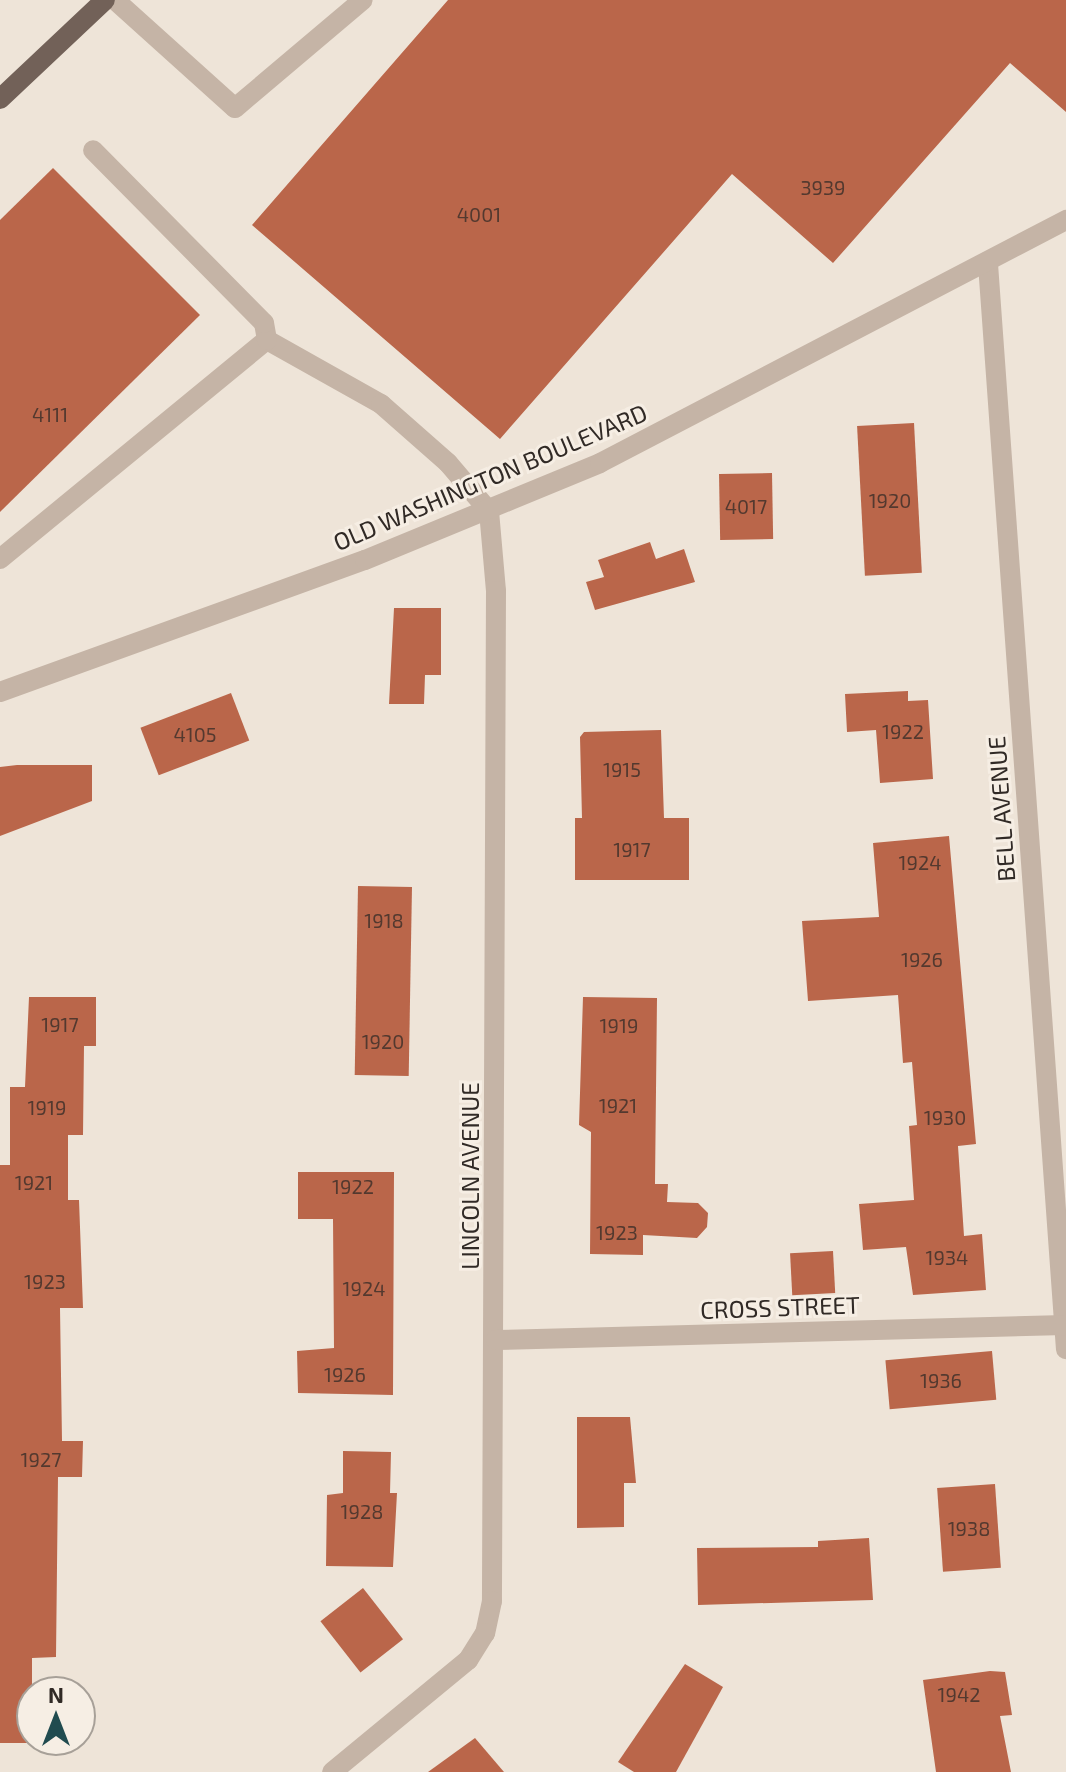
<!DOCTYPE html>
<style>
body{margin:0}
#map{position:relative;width:1066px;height:1772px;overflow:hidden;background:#eee4d8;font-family:"Exo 2",sans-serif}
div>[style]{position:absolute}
.building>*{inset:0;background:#ba664a;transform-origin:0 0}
.minor>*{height:20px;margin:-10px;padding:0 10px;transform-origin:10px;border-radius:10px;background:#c5b4a6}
.major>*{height:20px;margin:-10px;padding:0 10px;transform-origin:10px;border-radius:10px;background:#726158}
span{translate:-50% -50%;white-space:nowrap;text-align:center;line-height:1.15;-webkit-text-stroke:6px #f6eee4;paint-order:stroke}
.number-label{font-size:20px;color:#53392f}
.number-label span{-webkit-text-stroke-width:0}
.street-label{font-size:24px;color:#312a26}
.north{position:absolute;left:16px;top:1676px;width:80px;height:80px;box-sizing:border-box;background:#f6eee4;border:2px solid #a7a098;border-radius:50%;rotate:0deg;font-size:22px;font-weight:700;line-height:32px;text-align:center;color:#312a26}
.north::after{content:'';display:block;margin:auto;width:28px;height:36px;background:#204b4f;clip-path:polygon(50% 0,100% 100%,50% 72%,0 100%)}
</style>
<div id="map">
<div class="building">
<div style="clip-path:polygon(448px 0,1066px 0,1066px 112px,1010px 63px,833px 263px,732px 174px,500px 439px,252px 225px)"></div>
<div style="clip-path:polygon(53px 168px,200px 315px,0 512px,0 220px)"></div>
<div style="left:914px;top:423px;width:150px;height:57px;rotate:87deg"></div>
<div style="left:772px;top:473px;width:66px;height:53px;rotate:89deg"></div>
<div style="clip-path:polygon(650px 542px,656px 559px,684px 549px,695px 582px,595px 610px,586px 582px,604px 577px,598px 560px)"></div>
<div style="clip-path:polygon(394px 608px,441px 608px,441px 675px,425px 675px,424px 704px,389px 704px)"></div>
<div style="clip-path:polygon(908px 691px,908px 701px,928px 700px,933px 779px,880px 783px,876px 730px,847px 732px,845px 694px)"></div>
<div style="left:231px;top:693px;width:51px;height:97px;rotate:69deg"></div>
<div style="clip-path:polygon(661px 730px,664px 818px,689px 818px,689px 880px,575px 880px,575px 818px,582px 818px,580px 737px,584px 732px)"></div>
<div style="clip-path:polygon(17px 765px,92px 765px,92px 801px,0 836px,0 767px)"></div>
<div style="clip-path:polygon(949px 836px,976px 1144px,958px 1146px,964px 1236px,982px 1234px,986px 1290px,913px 1295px,906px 1247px,863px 1250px,859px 1204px,914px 1200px,909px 1126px,917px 1125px,912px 1062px,903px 1063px,898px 995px,808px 1001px,802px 921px,879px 917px,873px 843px)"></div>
<div style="left:358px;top:886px;width:54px;height:189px;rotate:1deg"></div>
<div style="clip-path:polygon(29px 997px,96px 997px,96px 1046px,84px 1046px,83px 1135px,68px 1135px,68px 1200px,79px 1200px,83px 1308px,60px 1308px,62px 1441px,83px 1441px,82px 1477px,58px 1477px,56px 1657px,32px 1658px,32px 1743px,0 1743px,0 1165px,10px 1165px,10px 1087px,25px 1087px)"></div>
<div style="clip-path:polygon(583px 997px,657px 998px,655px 1184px,668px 1184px,667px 1202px,698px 1203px,708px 1213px,707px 1227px,697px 1238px,643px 1235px,643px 1255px,590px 1254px,591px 1132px,579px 1125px)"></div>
<div style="clip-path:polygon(298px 1172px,394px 1172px,393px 1395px,298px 1393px,297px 1351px,334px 1348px,333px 1219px,298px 1219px)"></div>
<div style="left:833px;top:1251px;width:42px;height:43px;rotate:87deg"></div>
<div style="left:992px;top:1351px;width:49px;height:107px;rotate:85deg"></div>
<div style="clip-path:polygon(577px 1417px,630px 1417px,636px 1483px,624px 1483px,624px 1527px,577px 1528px)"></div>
<div style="clip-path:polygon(343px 1451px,391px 1452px,390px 1493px,397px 1493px,393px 1567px,326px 1566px,327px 1495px,343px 1493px)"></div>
<div style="left:995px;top:1484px;width:84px;height:58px;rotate:86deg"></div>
<div style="clip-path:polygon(869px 1538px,873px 1600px,698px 1605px,697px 1548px,818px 1547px,818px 1541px)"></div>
<div style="left:363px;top:1588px;width:65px;height:54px;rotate:52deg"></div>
<div style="clip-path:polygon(685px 1664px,723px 1687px,676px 1772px,634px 1772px,618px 1762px)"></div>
<div style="clip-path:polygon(990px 1671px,1005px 1672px,1012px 1715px,1000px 1716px,1011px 1772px,936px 1772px,923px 1680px)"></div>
<div style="clip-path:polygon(475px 1738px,504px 1772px,428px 1772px)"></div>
</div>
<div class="minor">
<div style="left:115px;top:0;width:161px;rotate:42deg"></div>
<div style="left:235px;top:108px;width:167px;rotate:-40.2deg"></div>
<div style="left:988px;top:264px;width:1088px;rotate:85.89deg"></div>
<div style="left:267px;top:340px;width:131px;rotate:29.3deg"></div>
<div style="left:381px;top:404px;width:89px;rotate:41.4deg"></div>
<div style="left:448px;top:463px;width:63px;rotate:49.5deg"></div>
<div style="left:489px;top:511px;width:80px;rotate:85deg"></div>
<div style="left:496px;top:591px;width:1010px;rotate:90.23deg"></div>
<div style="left:492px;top:1601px;width:33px;rotate:102deg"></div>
<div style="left:485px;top:1633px;width:32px;rotate:122deg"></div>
<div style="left:468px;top:1660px;width:176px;rotate:140.5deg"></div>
<div style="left:0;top:559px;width:345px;rotate:-39.4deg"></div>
<div style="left:267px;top:340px;width:17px;rotate:-100deg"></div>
<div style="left:264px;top:323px;width:243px;rotate:-134.7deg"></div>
<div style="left:0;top:692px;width:388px;rotate:-19.9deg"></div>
<div style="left:365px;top:560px;width:254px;rotate:-22.4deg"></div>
<div style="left:600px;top:463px;width:526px;rotate:-27.54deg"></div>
<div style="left:496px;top:1340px;width:569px;rotate:-1.51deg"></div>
</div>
<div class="major">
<div style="left:0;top:99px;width:144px;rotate:-43.3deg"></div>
</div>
<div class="number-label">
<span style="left:823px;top:187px">3939</span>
<span style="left:479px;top:214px">4001</span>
<span style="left:50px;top:414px">4111</span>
<span style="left:890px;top:500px">1920</span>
<span style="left:746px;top:506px">4017</span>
<span style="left:903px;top:731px">1922</span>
<span style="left:195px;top:734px">4105</span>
<span style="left:622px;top:769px">1915</span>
<span style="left:632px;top:849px">1917</span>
<span style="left:920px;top:862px">1924</span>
<span style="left:384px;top:920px">1918</span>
<span style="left:922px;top:959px">1926</span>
<span style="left:60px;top:1024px">1917</span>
<span style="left:619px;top:1025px">1919</span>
<span style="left:383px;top:1041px">1920</span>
<span style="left:618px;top:1105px">1921</span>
<span style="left:47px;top:1107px">1919</span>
<span style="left:945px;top:1117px">1930</span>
<span style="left:34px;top:1182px">1921</span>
<span style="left:353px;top:1186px">1922</span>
<span style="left:617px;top:1232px">1923</span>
<span style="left:947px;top:1257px">1934</span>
<span style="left:45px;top:1281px">1923</span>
<span style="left:364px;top:1288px">1924</span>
<span style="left:345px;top:1374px">1926</span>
<span style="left:941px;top:1380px">1936</span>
<span style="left:41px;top:1459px">1927</span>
<span style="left:362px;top:1511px">1928</span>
<span style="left:969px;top:1528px">1938</span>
<span style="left:959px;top:1694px">1942</span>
</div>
<div class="street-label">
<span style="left:490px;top:477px;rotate:-23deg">OLD WASHINGTON BOULEVARD</span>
<span style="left:1001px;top:809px;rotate:-94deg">BELL AVENUE</span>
<span style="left:470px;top:1176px;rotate:-90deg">LINCOLN AVENUE</span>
<span style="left:780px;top:1307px;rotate:-2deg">CROSS STREET</span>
</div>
<div class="north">N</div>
</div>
